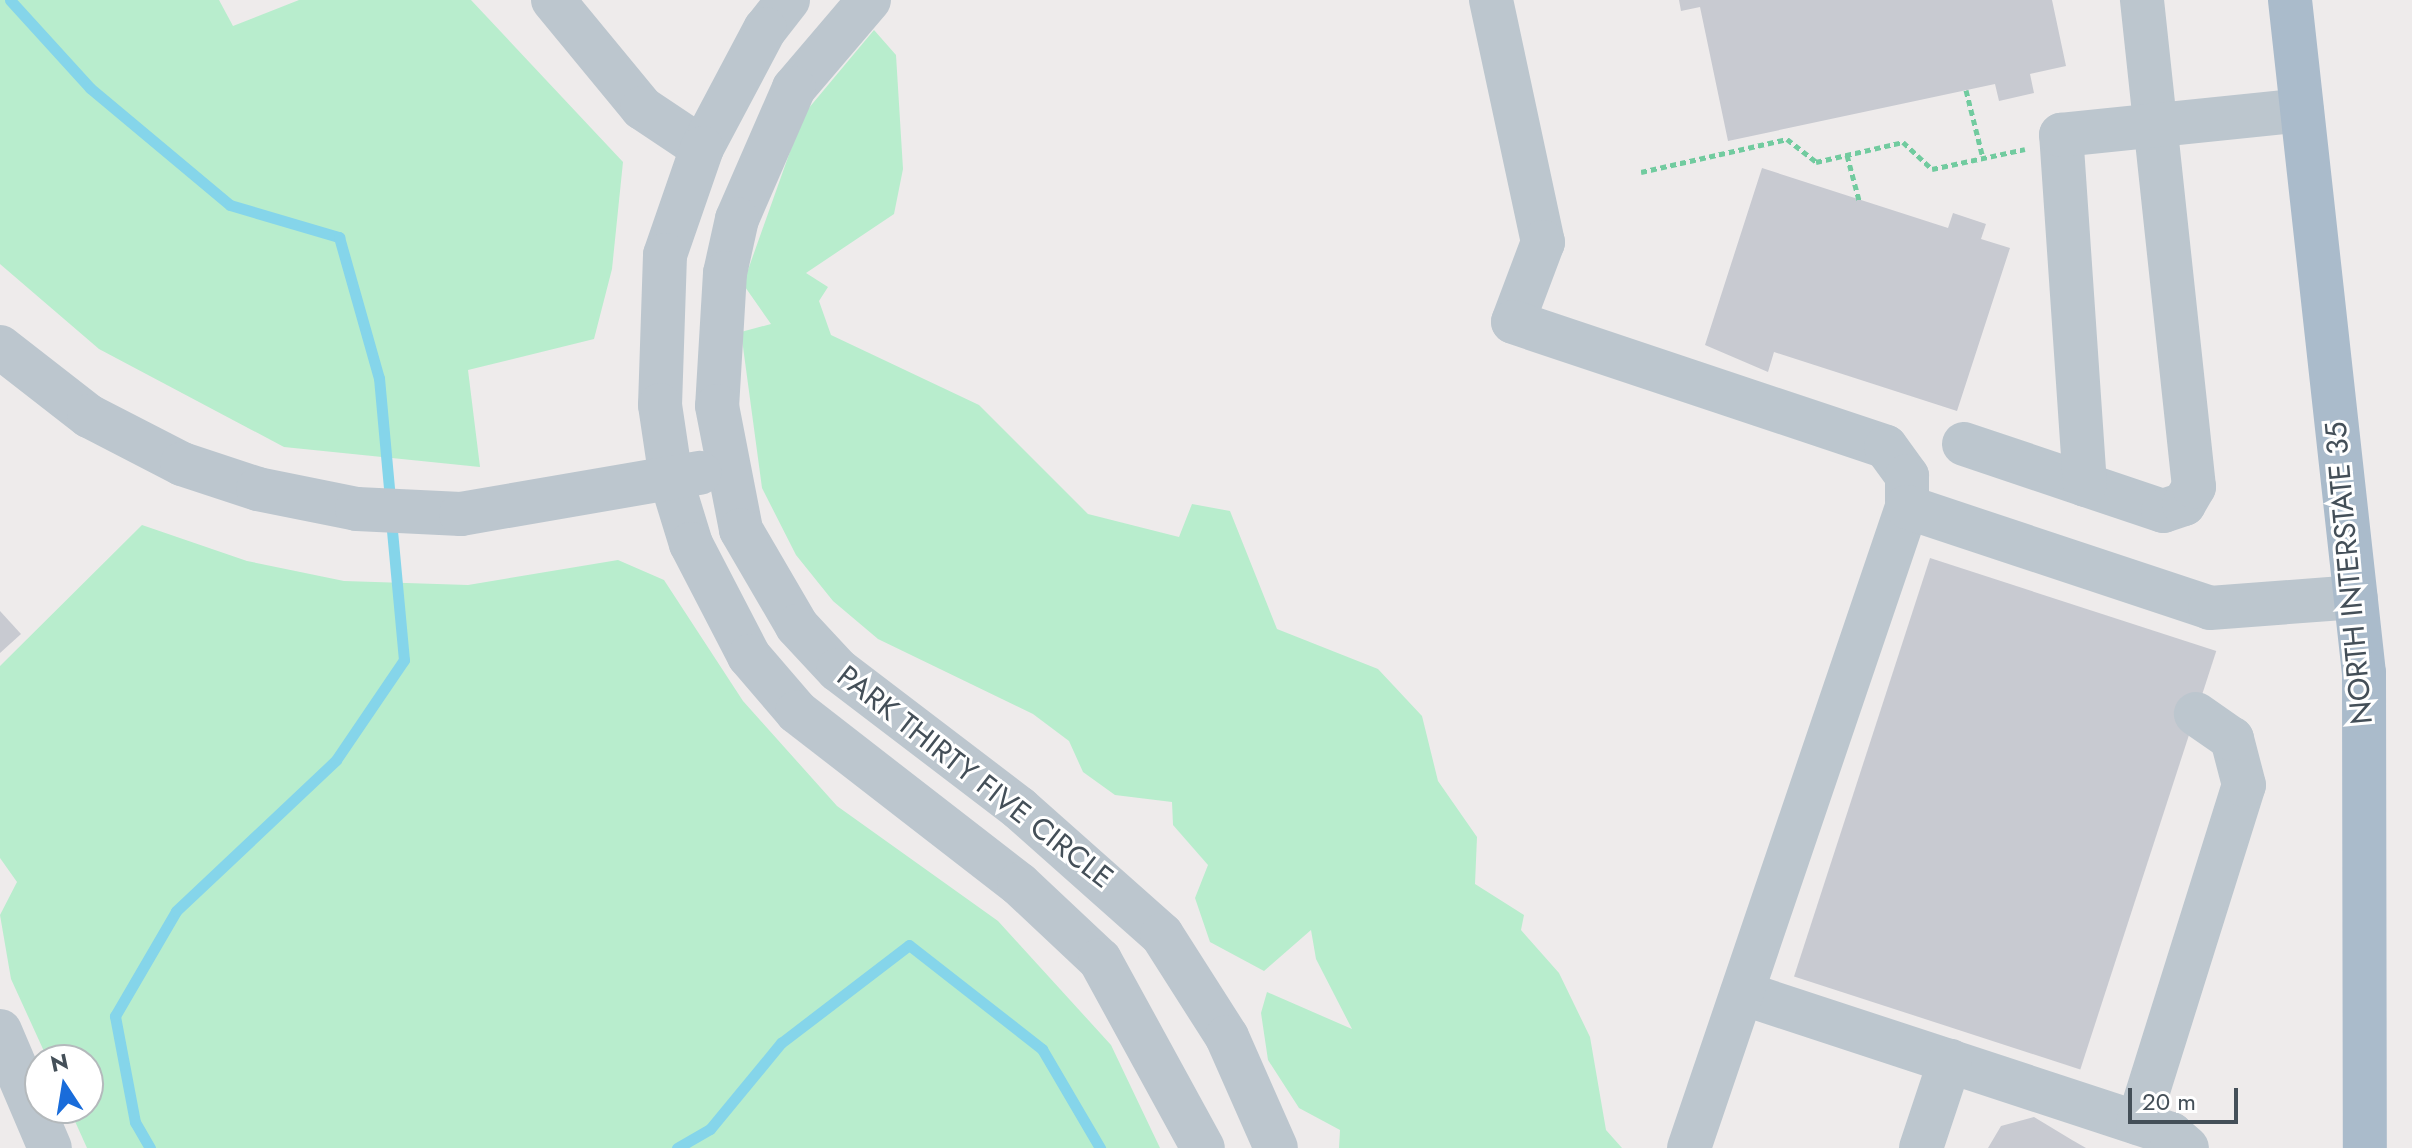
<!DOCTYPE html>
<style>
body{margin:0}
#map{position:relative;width:2412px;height:1148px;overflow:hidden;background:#eeebeb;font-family:Jost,sans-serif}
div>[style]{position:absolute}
.green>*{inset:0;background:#b8edcd}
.stream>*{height:11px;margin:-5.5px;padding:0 5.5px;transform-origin:5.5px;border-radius:5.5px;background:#85d5ea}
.building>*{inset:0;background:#c8cad1;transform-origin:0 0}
.path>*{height:5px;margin-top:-2.5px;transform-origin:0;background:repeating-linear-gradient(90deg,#71cb9f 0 6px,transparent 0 10px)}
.minor>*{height:44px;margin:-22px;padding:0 22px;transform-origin:22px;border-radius:22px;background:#bcc6ce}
.major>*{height:44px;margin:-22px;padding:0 22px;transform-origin:22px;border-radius:22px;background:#aabbcb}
span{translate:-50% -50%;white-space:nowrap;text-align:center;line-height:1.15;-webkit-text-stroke:6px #fff;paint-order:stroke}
.street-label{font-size:30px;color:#444f58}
.north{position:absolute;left:24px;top:1044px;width:80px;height:80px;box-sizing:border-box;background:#fff;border:2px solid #b4b9bc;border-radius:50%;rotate:348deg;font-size:22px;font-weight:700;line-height:32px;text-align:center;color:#444f58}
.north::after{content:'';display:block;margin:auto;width:28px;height:36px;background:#196cda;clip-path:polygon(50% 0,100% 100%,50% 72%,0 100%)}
.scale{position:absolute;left:2128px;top:1088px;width:110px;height:36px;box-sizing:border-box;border:4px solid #444f58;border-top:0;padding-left:10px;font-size:24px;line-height:28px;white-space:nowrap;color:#444f58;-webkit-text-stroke:6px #fff;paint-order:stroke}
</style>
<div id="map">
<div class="green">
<div style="clip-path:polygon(0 0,219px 0,233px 26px,299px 0,471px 0,623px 162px,612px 269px,594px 339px,468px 370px,480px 467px,284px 447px,99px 349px,0 264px)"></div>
<div style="clip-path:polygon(874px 30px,896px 55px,903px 169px,894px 214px,806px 273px,828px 287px,819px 301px,831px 335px,979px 405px,1088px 514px,1179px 537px,1192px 504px,1230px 511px,1277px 629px,1378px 669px,1422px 716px,1438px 781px,1477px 837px,1475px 884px,1524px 915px,1521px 930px,1559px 973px,1590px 1037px,1606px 1130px,1622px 1148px,1339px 1148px,1340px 1130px,1299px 1108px,1268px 1060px,1261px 1013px,1267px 992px,1352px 1029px,1316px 959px,1311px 930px,1264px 971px,1210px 942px,1195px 898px,1208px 865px,1173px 825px,1172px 802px,1115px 795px,1083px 772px,1069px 741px,1033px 714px,878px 639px,833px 601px,796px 555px,762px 488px,741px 332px,771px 324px,743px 284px,803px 115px)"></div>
<div style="clip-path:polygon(142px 525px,247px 561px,344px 581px,468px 585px,618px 560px,664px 580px,743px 701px,837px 806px,998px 921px,1111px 1045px,1160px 1148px,87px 1148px,69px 1108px,88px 1108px,88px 1060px,48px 1060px,11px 979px,0 915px,17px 882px,0 858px,0 666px)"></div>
</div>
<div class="stream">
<div style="left:10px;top:0;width:119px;rotate:47.7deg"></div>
<div style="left:90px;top:88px;width:182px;rotate:39.9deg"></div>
<div style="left:230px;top:205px;width:114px;rotate:16.4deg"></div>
<div style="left:339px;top:237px;width:147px;rotate:74.2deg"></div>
<div style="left:379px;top:378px;width:122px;rotate:84.8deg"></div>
<div style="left:150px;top:1148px;width:30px;rotate:-120deg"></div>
<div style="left:135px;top:1122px;width:108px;rotate:-100.7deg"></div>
<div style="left:115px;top:1016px;width:121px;rotate:-59.8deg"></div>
<div style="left:176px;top:911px;width:220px;rotate:-43.3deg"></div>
<div style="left:336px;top:760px;width:121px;rotate:-55.8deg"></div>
<div style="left:404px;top:660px;width:140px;rotate:-95.3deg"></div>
<div style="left:677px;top:1148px;width:38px;rotate:-30deg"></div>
<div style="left:710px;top:1129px;width:112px;rotate:-50.5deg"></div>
<div style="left:781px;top:1043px;width:161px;rotate:-37.4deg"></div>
<div style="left:909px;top:945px;width:169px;rotate:38deg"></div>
<div style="left:1042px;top:1049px;width:115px;rotate:59.6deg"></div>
</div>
<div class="building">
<div style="clip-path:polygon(1679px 0,2052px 0,2066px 66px,2030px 74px,2034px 93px,1999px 101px,1995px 84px,1728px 141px,1700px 7px,1681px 11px)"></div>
<div style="clip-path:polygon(1762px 168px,1948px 228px,1953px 213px,1986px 224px,1981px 239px,2010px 248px,1957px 411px,1774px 352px,1768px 372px,1705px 345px)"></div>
<div style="left:1930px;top:558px;width:301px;height:440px;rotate:18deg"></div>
<div style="clip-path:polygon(0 611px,21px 634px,0 653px)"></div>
<div style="clip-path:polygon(2034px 1117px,2072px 1140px,2086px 1148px,1988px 1148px,2001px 1126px)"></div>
</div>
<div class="path">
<div style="left:1966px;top:90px;width:70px;rotate:76deg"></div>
<div style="left:1847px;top:155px;width:47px;rotate:75.1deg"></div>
<div style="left:1641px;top:172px;width:150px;rotate:-12.7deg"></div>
<div style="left:1787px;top:139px;width:37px;rotate:38deg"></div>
<div style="left:1816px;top:162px;width:89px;rotate:-12.9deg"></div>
<div style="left:1903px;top:142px;width:40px;rotate:43deg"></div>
<div style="left:1932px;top:169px;width:95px;rotate:-12.1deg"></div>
</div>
<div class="minor">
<div style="left:553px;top:0;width:140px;rotate:50.5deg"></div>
<div style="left:642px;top:108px;width:72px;rotate:33.7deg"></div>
<div style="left:788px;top:0;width:37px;rotate:128deg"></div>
<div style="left:765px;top:29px;width:135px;rotate:117.9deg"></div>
<div style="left:702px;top:148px;width:113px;rotate:109.1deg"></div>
<div style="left:665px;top:255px;width:150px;rotate:91.9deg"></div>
<div style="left:660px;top:405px;width:75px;rotate:81.5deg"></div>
<div style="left:671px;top:479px;width:68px;rotate:72.9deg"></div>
<div style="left:691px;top:544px;width:126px;rotate:62.6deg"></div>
<div style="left:749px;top:656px;width:74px;rotate:49.4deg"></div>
<div style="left:797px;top:712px;width:281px;rotate:37.8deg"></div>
<div style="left:1019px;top:884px;width:111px;rotate:43.2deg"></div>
<div style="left:1100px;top:960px;width:214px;rotate:61.3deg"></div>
<div style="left:869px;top:0;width:116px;rotate:130.4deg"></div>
<div style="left:794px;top:88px;width:143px;rotate:113.5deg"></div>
<div style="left:737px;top:219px;width:55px;rotate:102.5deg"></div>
<div style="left:725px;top:273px;width:133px;rotate:93.4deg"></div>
<div style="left:717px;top:406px;width:126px;rotate:79deg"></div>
<div style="left:741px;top:530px;width:111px;rotate:59.7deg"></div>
<div style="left:797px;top:626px;width:60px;rotate:47deg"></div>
<div style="left:838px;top:670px;width:228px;rotate:37.3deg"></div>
<div style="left:1019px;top:808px;width:191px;rotate:41.6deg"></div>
<div style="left:1162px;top:935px;width:121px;rotate:57.5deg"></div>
<div style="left:1227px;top:1037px;width:121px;rotate:66.2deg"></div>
<div style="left:1491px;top:0;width:248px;rotate:77.9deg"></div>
<div style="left:1543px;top:242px;width:85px;rotate:110.6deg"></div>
<div style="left:1513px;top:322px;width:393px;rotate:18.5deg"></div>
<div style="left:1886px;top:447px;width:36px;rotate:54deg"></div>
<div style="left:1907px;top:476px;width:31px;rotate:90deg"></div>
<div style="left:0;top:347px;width:113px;rotate:37.8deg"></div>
<div style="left:89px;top:416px;width:105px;rotate:27.3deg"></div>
<div style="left:182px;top:464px;width:80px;rotate:18.2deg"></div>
<div style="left:258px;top:489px;width:101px;rotate:11.4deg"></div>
<div style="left:357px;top:509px;width:104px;rotate:2.8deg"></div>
<div style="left:461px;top:514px;width:242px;rotate:-9.8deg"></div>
<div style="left:1964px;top:444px;width:210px;rotate:18.6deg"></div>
<div style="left:2163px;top:511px;width:22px;rotate:-18deg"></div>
<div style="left:2184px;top:504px;width:20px;rotate:-60deg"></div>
<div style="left:2194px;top:487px;width:490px;rotate:-96.1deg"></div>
<div style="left:2085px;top:485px;width:351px;rotate:-93.9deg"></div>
<div style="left:2061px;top:135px;width:242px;rotate:-5.9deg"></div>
<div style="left:1742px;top:993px;width:452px;rotate:18.2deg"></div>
<div style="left:2171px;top:1134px;width:21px;rotate:41deg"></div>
<div style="left:0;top:1031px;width:127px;rotate:66.9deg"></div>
<div style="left:2138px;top:1123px;width:354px;rotate:-72.6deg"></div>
<div style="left:2244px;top:785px;width:48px;rotate:-104.6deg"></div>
<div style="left:2232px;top:739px;width:44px;rotate:-145.2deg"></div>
<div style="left:1689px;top:1148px;width:677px;rotate:-71.22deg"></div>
<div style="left:1907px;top:507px;width:319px;rotate:18.4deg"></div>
<div style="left:2210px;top:608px;width:146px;rotate:-4.3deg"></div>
<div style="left:1921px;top:1148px;width:92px;rotate:-71.6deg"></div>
</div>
<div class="major">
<div style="left:2290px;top:0;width:677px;rotate:83.73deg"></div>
<div style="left:2364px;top:673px;width:475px;rotate:89.9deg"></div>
</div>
<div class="street-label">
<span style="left:2349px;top:573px;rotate:-95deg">NORTH INTERSTATE 35</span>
<span style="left:975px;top:777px;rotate:38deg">PARK THIRTY FIVE CIRCLE</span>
</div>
<div class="north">N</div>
<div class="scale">20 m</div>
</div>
